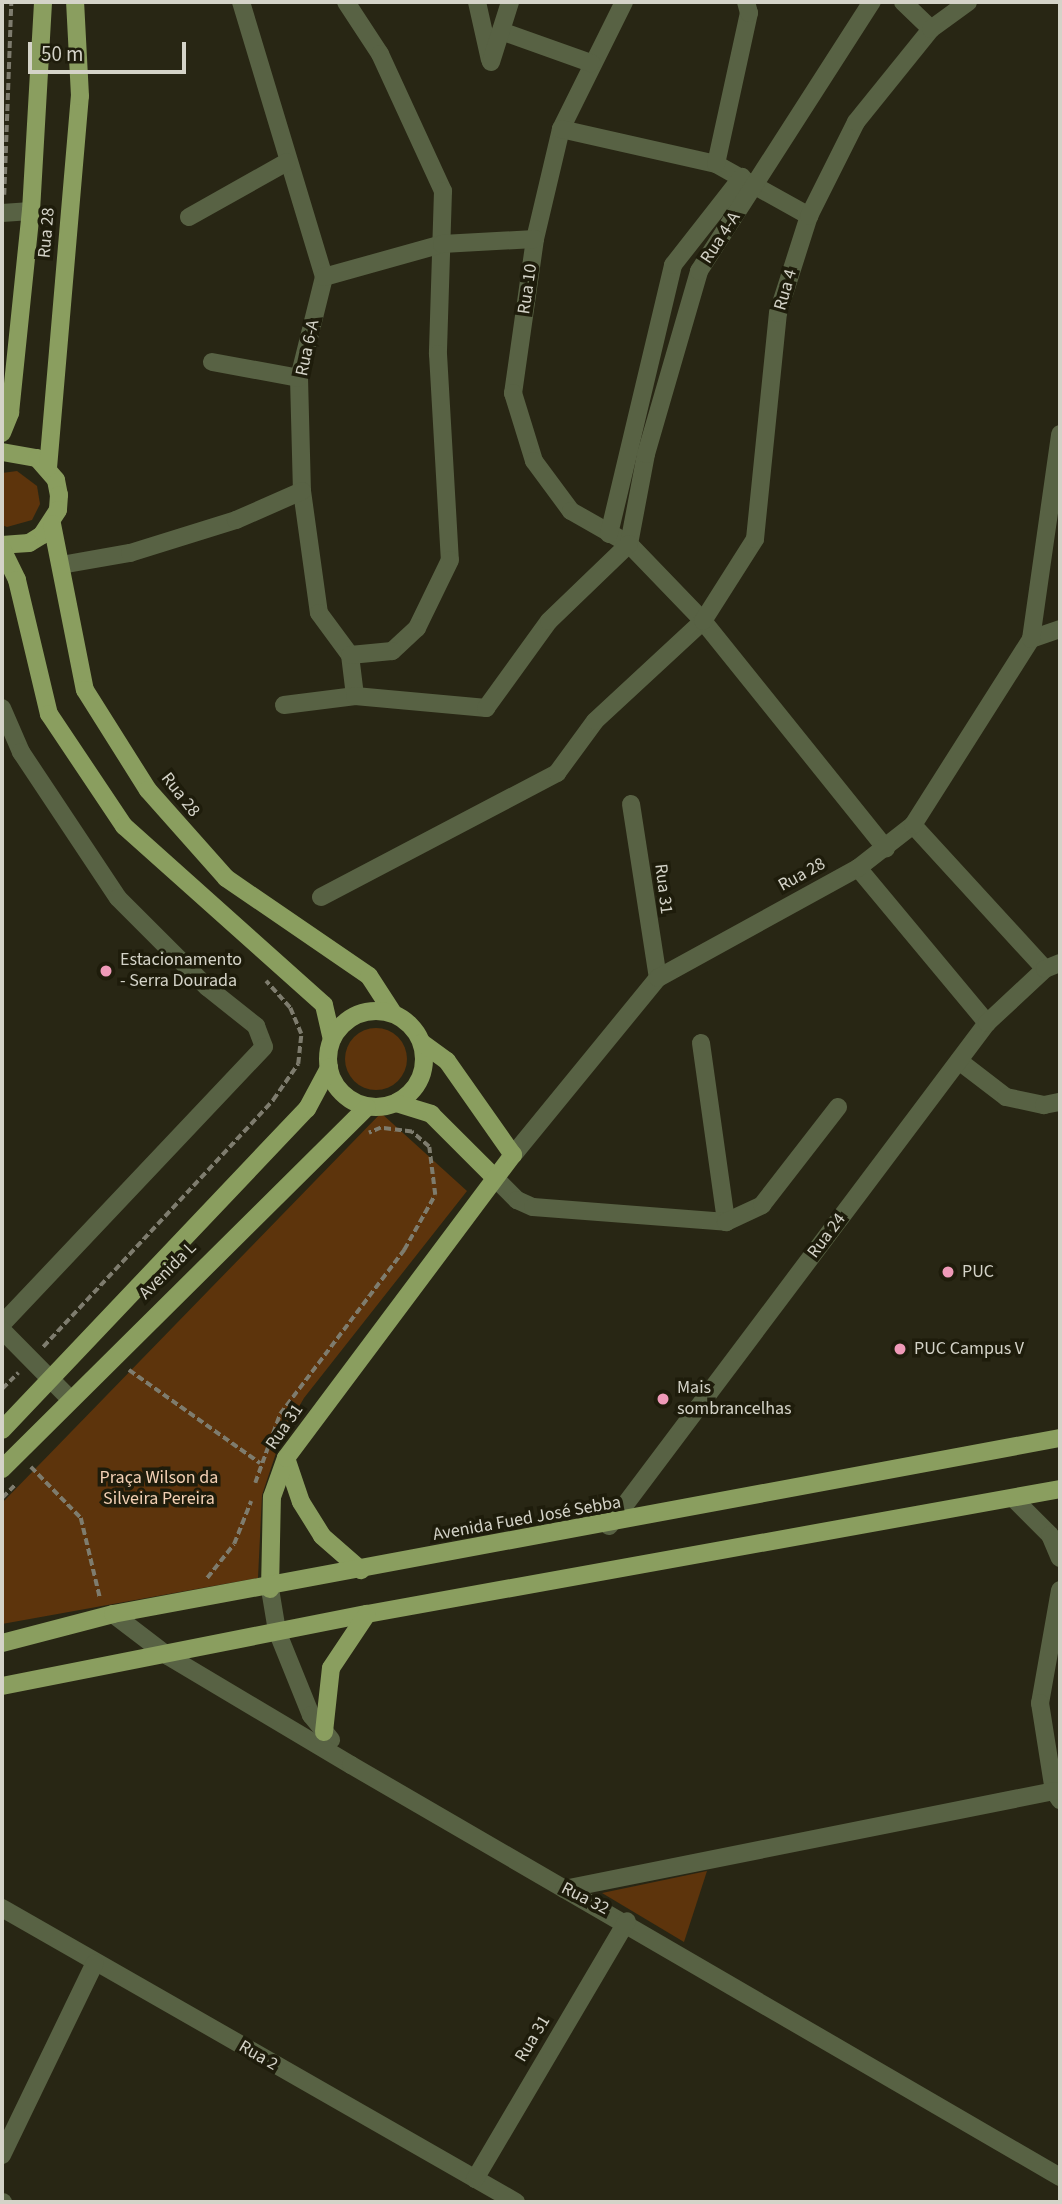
<!DOCTYPE html>
<meta charset="utf-8">
<style>
body{margin:0}
#map{position:relative;width:1062px;height:2204px;overflow:hidden;background:#282614;font-family:"Source Sans 3",sans-serif}
div>[style]{position:absolute}
.green>*{inset:0;background:#5d340c}
.round{border-radius:50%}
.path>*{height:3.5px;margin-top:-1.75px;transform-origin:0;background:repeating-linear-gradient(90deg,#7e7c6e 0 7px,transparent 0 10.5px)}
.minor>*{height:18px;margin:-9px;padding:0 9px;transform-origin:9px;border-radius:9px;background:#586244}
.major>*{height:18px;margin:-9px;padding:0 9px;transform-origin:9px;border-radius:9px;background:#8a9e5f}
.major>.ring{margin:-9px;padding:0;box-sizing:content-box;background:none;border:18px solid #8a9e5f;border-radius:50%}
.dots>*{width:19px;height:19px;translate:-50% -50%;box-sizing:border-box;border:4px solid #1e1c0b;border-radius:50%}
span{translate:-50% -50%;white-space:nowrap;text-align:center;line-height:1.15;-webkit-text-stroke:7px #1e1c0b;paint-order:stroke}
.street-label{font-size:18px;color:#d4d3c8}
.poi-label{font-size:18px;color:#d4d3c8}
.left{translate:0 -50%;text-align:left}
.park-label{font-size:18px;color:#f3d0b4}
.frame{position:absolute;inset:0;border:4px solid #d4d3c8;pointer-events:none}
.scale{position:absolute;left:28px;top:42px;width:158px;height:32px;box-sizing:border-box;border:4px solid #d4d3c8;border-top:0;padding-left:9px;font-size:21px;line-height:24px;white-space:nowrap;color:#d4d3c8;-webkit-text-stroke:5px #1e1c0b;paint-order:stroke}
</style>
<div id="map">
<div class="green">
<div style="clip-path:polygon(17px 471px,37px 486px,40px 504px,32px 520px,7px 527px,2px 525px,2px 473px)"></div>
<div class="round" style="left:345px;top:1028px;width:62px;height:62px"></div>
<div style="clip-path:polygon(381px 1113px,467px 1191px,304px 1398px,281px 1438px,262px 1495px,258px 1578px,2px 1624px,2px 1503px)"></div>
<div style="clip-path:polygon(707px 1871px,684px 1942px,602px 1893px)"></div>
</div>
<div class="path">
<div style="left:4px;top:195px;width:193px;rotate:-87.9deg"></div>
<div style="left:43px;top:1347px;width:338px;rotate:-47deg"></div>
<div style="left:273px;top:1100px;width:44px;rotate:-55.2deg"></div>
<div style="left:298px;top:1064px;width:30px;rotate:-84deg"></div>
<div style="left:301px;top:1034px;width:28px;rotate:-113deg"></div>
<div style="left:290px;top:1008px;width:36px;rotate:-132deg"></div>
<div style="left:129px;top:1370px;width:161px;rotate:35.4deg"></div>
<div style="left:2px;top:1389px;width:23px;rotate:-45deg"></div>
<div style="left:31px;top:1467px;width:71px;rotate:45.6deg"></div>
<div style="left:81px;top:1518px;width:82px;rotate:76.6deg"></div>
<div style="left:255px;top:1483px;width:73px;rotate:-70.1deg"></div>
<div style="left:280px;top:1414px;width:206px;rotate:-52.9deg"></div>
<div style="left:404px;top:1250px;width:63px;rotate:-60.6deg"></div>
<div style="left:435px;top:1195px;width:48px;rotate:-97.1deg"></div>
<div style="left:429px;top:1147px;width:23px;rotate:-139deg"></div>
<div style="left:412px;top:1132px;width:31px;rotate:-173deg"></div>
<div style="left:381px;top:1128px;width:13px;rotate:157deg"></div>
<div style="left:2px;top:1498px;width:18px;rotate:-45deg"></div>
<div style="left:207px;top:1578px;width:43px;rotate:-51.5deg"></div>
<div style="left:234px;top:1544px;width:46px;rotate:-68.4deg"></div>
</div>
<div class="minor">
<div style="left:241px;top:2px;width:287px;rotate:73.2deg"></div>
<div style="left:324px;top:277px;width:104px;rotate:103.9deg"></div>
<div style="left:299px;top:378px;width:113px;rotate:88.5deg"></div>
<div style="left:302px;top:491px;width:123px;rotate:82.1deg"></div>
<div style="left:319px;top:613px;width:52px;rotate:53.6deg"></div>
<div style="left:350px;top:655px;width:41px;rotate:83deg"></div>
<div style="left:346px;top:2px;width:62px;rotate:56.8deg"></div>
<div style="left:380px;top:54px;width:151px;rotate:65.3deg"></div>
<div style="left:443px;top:191px;width:163px;rotate:91.8deg"></div>
<div style="left:438px;top:354px;width:206px;rotate:86.7deg"></div>
<div style="left:450px;top:560px;width:76px;rotate:115.9deg"></div>
<div style="left:417px;top:628px;width:34px;rotate:137deg"></div>
<div style="left:392px;top:651px;width:42px;rotate:174.6deg"></div>
<div style="left:477px;top:2px;width:59px;rotate:77.4deg"></div>
<div style="left:624px;top:2px;width:142px;rotate:116.4deg"></div>
<div style="left:561px;top:129px;width:113px;rotate:103.3deg"></div>
<div style="left:535px;top:239px;width:156px;rotate:98.1deg"></div>
<div style="left:513px;top:393px;width:71px;rotate:72.8deg"></div>
<div style="left:534px;top:461px;width:62px;rotate:53.5deg"></div>
<div style="left:571px;top:511px;width:67px;rotate:29.6deg"></div>
<div style="left:629px;top:544px;width:107px;rotate:46.1deg"></div>
<div style="left:703px;top:621px;width:292px;rotate:51.2deg"></div>
<div style="left:903px;top:2px;width:39px;rotate:44deg"></div>
<div style="left:501px;top:31px;width:96px;rotate:19.6deg"></div>
<div style="left:491px;top:62px;width:63px;rotate:-72.4deg"></div>
<div style="left:561px;top:129px;width:159px;rotate:12.7deg"></div>
<div style="left:716px;top:164px;width:107px;rotate:29.2deg"></div>
<div style="left:716px;top:164px;width:155px;rotate:-77.7deg"></div>
<div style="left:749px;top:13px;width:11px;rotate:-105deg"></div>
<div style="left:2px;top:213px;width:29px;rotate:-4deg"></div>
<div style="left:189px;top:217px;width:112px;rotate:-29.3deg"></div>
<div style="left:324px;top:277px;width:123px;rotate:-15.6deg"></div>
<div style="left:442px;top:244px;width:93px;rotate:-3.1deg"></div>
<div style="left:212px;top:362px;width:88px;rotate:10.4deg"></div>
<div style="left:609px;top:534px;width:277px;rotate:-76.6deg"></div>
<div style="left:673px;top:265px;width:112px;rotate:-51.9deg"></div>
<div style="left:629px;top:544px;width:92px;rotate:-79.3deg"></div>
<div style="left:646px;top:454px;width:191px;rotate:-73.8deg"></div>
<div style="left:699px;top:271px;width:320px;rotate:-57.3deg"></div>
<div style="left:61px;top:565px;width:70px;rotate:-9.9deg"></div>
<div style="left:130px;top:553px;width:111px;rotate:-17.3deg"></div>
<div style="left:236px;top:520px;width:72px;rotate:-23.7deg"></div>
<div style="left:1031px;top:639px;width:31px;rotate:-19deg"></div>
<div style="left:284px;top:705px;width:72px;rotate:-7.2deg"></div>
<div style="left:355px;top:696px;width:132px;rotate:5.2deg"></div>
<div style="left:486px;top:708px;width:107px;rotate:-54.1deg"></div>
<div style="left:549px;top:621px;width:111px;rotate:-43.9deg"></div>
<div style="left:2px;top:708px;width:48px;rotate:66.6deg"></div>
<div style="left:21px;top:752px;width:175px;rotate:56.4deg"></div>
<div style="left:118px;top:898px;width:126px;rotate:45deg"></div>
<div style="left:207px;top:987px;width:63px;rotate:38.5deg"></div>
<div style="left:256px;top:1026px;width:22px;rotate:69deg"></div>
<div style="left:264px;top:1047px;width:381px;rotate:133.4deg"></div>
<div style="left:631px;top:804px;width:176px;rotate:81.2deg"></div>
<div style="left:913px;top:825px;width:195px;rotate:47.5deg"></div>
<div style="left:858px;top:868px;width:202px;rotate:50.2deg"></div>
<div style="left:321px;top:897px;width:267px;rotate:-27.7deg"></div>
<div style="left:557px;top:773px;width:64px;rotate:-53.8deg"></div>
<div style="left:595px;top:721px;width:147px;rotate:-42.8deg"></div>
<div style="left:703px;top:621px;width:97px;rotate:-57.6deg"></div>
<div style="left:755px;top:539px;width:227px;rotate:-84.2deg"></div>
<div style="left:778px;top:313px;width:102px;rotate:-72.3deg"></div>
<div style="left:809px;top:216px;width:105px;rotate:-63.4deg"></div>
<div style="left:856px;top:122px;width:119px;rotate:-51.1deg"></div>
<div style="left:931px;top:29px;width:46px;rotate:-36.1deg"></div>
<div style="left:701px;top:1043px;width:181px;rotate:82deg"></div>
<div style="left:959px;top:1061px;width:59px;rotate:37.5deg"></div>
<div style="left:1006px;top:1097px;width:39px;rotate:12deg"></div>
<div style="left:1044px;top:1105px;width:16px;rotate:-11deg"></div>
<div style="left:513px;top:1155px;width:229px;rotate:-50.7deg"></div>
<div style="left:658px;top:978px;width:228px;rotate:-28.8deg"></div>
<div style="left:858px;top:868px;width:70px;rotate:-38deg"></div>
<div style="left:913px;top:825px;width:220px;rotate:-57.6deg"></div>
<div style="left:1031px;top:639px;width:207px;rotate:-81.9deg"></div>
<div style="left:494px;top:1177px;width:33px;rotate:45deg"></div>
<div style="left:517px;top:1200px;width:17px;rotate:24deg"></div>
<div style="left:533px;top:1207px;width:194px;rotate:4.4deg"></div>
<div style="left:726px;top:1222px;width:40px;rotate:-25deg"></div>
<div style="left:762px;top:1205px;width:124px;rotate:-52.2deg"></div>
<div style="left:2px;top:1330px;width:95px;rotate:45.4deg"></div>
<div style="left:1015px;top:1500px;width:49px;rotate:45deg"></div>
<div style="left:1050px;top:1535px;width:25px;rotate:67deg"></div>
<div style="left:609px;top:1526px;width:629px;rotate:-53.08deg"></div>
<div style="left:987px;top:1023px;width:79px;rotate:-43deg"></div>
<div style="left:1045px;top:969px;width:16px;rotate:-22deg"></div>
<div style="left:270px;top:1589px;width:43px;rotate:80.5deg"></div>
<div style="left:277px;top:1631px;width:91px;rotate:68deg"></div>
<div style="left:311px;top:1715px;width:32px;rotate:51deg"></div>
<div style="left:1060px;top:1590px;width:115px;rotate:100deg"></div>
<div style="left:1040px;top:1703px;width:89px;rotate:81deg"></div>
<div style="left:1054px;top:1791px;width:11px;rotate:56deg"></div>
<div style="left:113px;top:1614px;width:69px;rotate:37.4deg"></div>
<div style="left:168px;top:1656px;width:213px;rotate:30.8deg"></div>
<div style="left:351px;top:1765px;width:820px;rotate:30.16deg"></div>
<div style="left:564px;top:1889px;width:500px;rotate:-11.3deg"></div>
<div style="left:2px;top:1908px;width:592px;rotate:29.77deg"></div>
<div style="left:2px;top:2155px;width:213px;rotate:-64.2deg"></div>
<div style="left:475px;top:2179px;width:299px;rotate:-59.5deg"></div>
<div style="left:2px;top:2202px;width:1px"></div>
</div>
<div class="major">
<div style="left:2px;top:433px;width:22px;rotate:-68deg"></div>
<div style="left:10px;top:413px;width:203px;rotate:-84.1deg"></div>
<div style="left:31px;top:211px;width:209px;rotate:-86.7deg"></div>
<div style="left:2px;top:452px;width:36px;rotate:10deg"></div>
<div style="left:37px;top:458px;width:29px;rotate:49deg"></div>
<div style="left:56px;top:480px;width:15px;rotate:79deg"></div>
<div style="left:59px;top:495px;width:15px;rotate:94deg"></div>
<div style="left:58px;top:510px;width:30px;rotate:123deg"></div>
<div style="left:42px;top:535px;width:15px;rotate:148deg"></div>
<div style="left:29px;top:543px;width:27px;rotate:176deg"></div>
<div style="left:48px;top:468px;width:373px;rotate:-85.1deg"></div>
<div style="left:80px;top:96px;width:94px;rotate:-93deg"></div>
<div style="left:52px;top:524px;width:169px;rotate:78.8deg"></div>
<div style="left:85px;top:690px;width:118px;rotate:57.8deg"></div>
<div style="left:148px;top:790px;width:118px;rotate:48.4deg"></div>
<div style="left:226px;top:878px;width:173px;rotate:34.4deg"></div>
<div style="left:369px;top:976px;width:44px;rotate:57deg"></div>
<div style="left:2px;top:549px;width:34px;rotate:64deg"></div>
<div style="left:17px;top:580px;width:138px;rotate:76.6deg"></div>
<div style="left:49px;top:714px;width:135px;rotate:56.2deg"></div>
<div style="left:124px;top:826px;width:268px;rotate:41.8deg"></div>
<div style="left:324px;top:1005px;width:35px;rotate:77deg"></div>
<div class="ring" style="left:328px;top:1011px;width:78px;height:78px"></div>
<div style="left:396px;top:1103px;width:37px;rotate:17deg"></div>
<div style="left:431px;top:1114px;width:89px;rotate:45deg"></div>
<div style="left:2px;top:1430px;width:443px;rotate:-46.5deg"></div>
<div style="left:307px;top:1109px;width:47px;rotate:-61.8deg"></div>
<div style="left:286px;top:1458px;width:46px;rotate:71.2deg"></div>
<div style="left:301px;top:1502px;width:40px;rotate:58deg"></div>
<div style="left:322px;top:1536px;width:52px;rotate:41.1deg"></div>
<div style="left:2px;top:1469px;width:514px;rotate:-44.76deg"></div>
<div style="left:270px;top:1589px;width:92px;rotate:-88.8deg"></div>
<div style="left:272px;top:1497px;width:41px;rotate:-70.3deg"></div>
<div style="left:286px;top:1458px;width:379px;rotate:-53.2deg"></div>
<div style="left:513px;top:1155px;width:115px;rotate:-125.1deg"></div>
<div style="left:447px;top:1061px;width:31px;rotate:-144deg"></div>
<div style="left:2px;top:1643px;width:115px;rotate:-14.6deg"></div>
<div style="left:113px;top:1614px;width:963px;rotate:-10.53deg"></div>
<div style="left:2px;top:1686px;width:372px;rotate:-11.2deg"></div>
<div style="left:367px;top:1614px;width:704px;rotate:-10.22deg"></div>
<div style="left:324px;top:1732px;width:64px;rotate:-83.8deg"></div>
<div style="left:331px;top:1668px;width:65px;rotate:-56.3deg"></div>
</div>
<div class="dots">
<div style="left:106px;top:971px;background:#ef9ab8"></div>
<div style="left:948px;top:1272px;background:#ef9ab8"></div>
<div style="left:900px;top:1349px;background:#ef9ab8"></div>
<div style="left:663px;top:1399px;background:#ef9ab8"></div>
</div>
<div class="street-label">
<span style="left:47px;top:233px;rotate:-85deg">Rua 28</span>
<span style="left:721px;top:238px;rotate:-57deg">Rua 4-A</span>
<span style="left:528px;top:289px;rotate:-82deg">Rua 10</span>
<span style="left:786px;top:290px;rotate:-74deg">Rua 4</span>
<span style="left:308px;top:348px;rotate:-78deg">Rua 6-A</span>
<span style="left:180px;top:795px;rotate:52deg">Rua 28</span>
<span style="left:802px;top:875px;rotate:-29deg">Rua 28</span>
<span style="left:663px;top:889px;rotate:83deg">Rua 31</span>
<span style="left:827px;top:1236px;rotate:-53deg">Rua 24</span>
<span style="left:168px;top:1271px;rotate:-45deg">Avenida L</span>
<span style="left:285px;top:1427px;rotate:-55deg">Rua 31</span>
<span style="left:527px;top:1519px;rotate:-10deg">Avenida Fued José Sebba</span>
<span style="left:585px;top:1899px;rotate:27deg">Rua 32</span>
<span style="left:533px;top:2039px;rotate:-59deg">Rua 31</span>
<span style="left:258px;top:2056px;rotate:30deg">Rua 2</span>
</div>
<div class="poi-label">
<span class="left" style="left:120px;top:971px">Estacionamento<br>- Serra Dourada</span>
<span class="left" style="left:962px;top:1272px">PUC</span>
<span class="left" style="left:914px;top:1349px">PUC Campus V</span>
<span class="left" style="left:677px;top:1399px">Mais<br>sombrancelhas</span>
</div>
<div class="park-label">
<span style="left:159px;top:1489px">Praça Wilson da<br>Silveira Pereira</span>
</div>
<div class="frame"></div>
<div class="scale">50 m</div>
</div>
